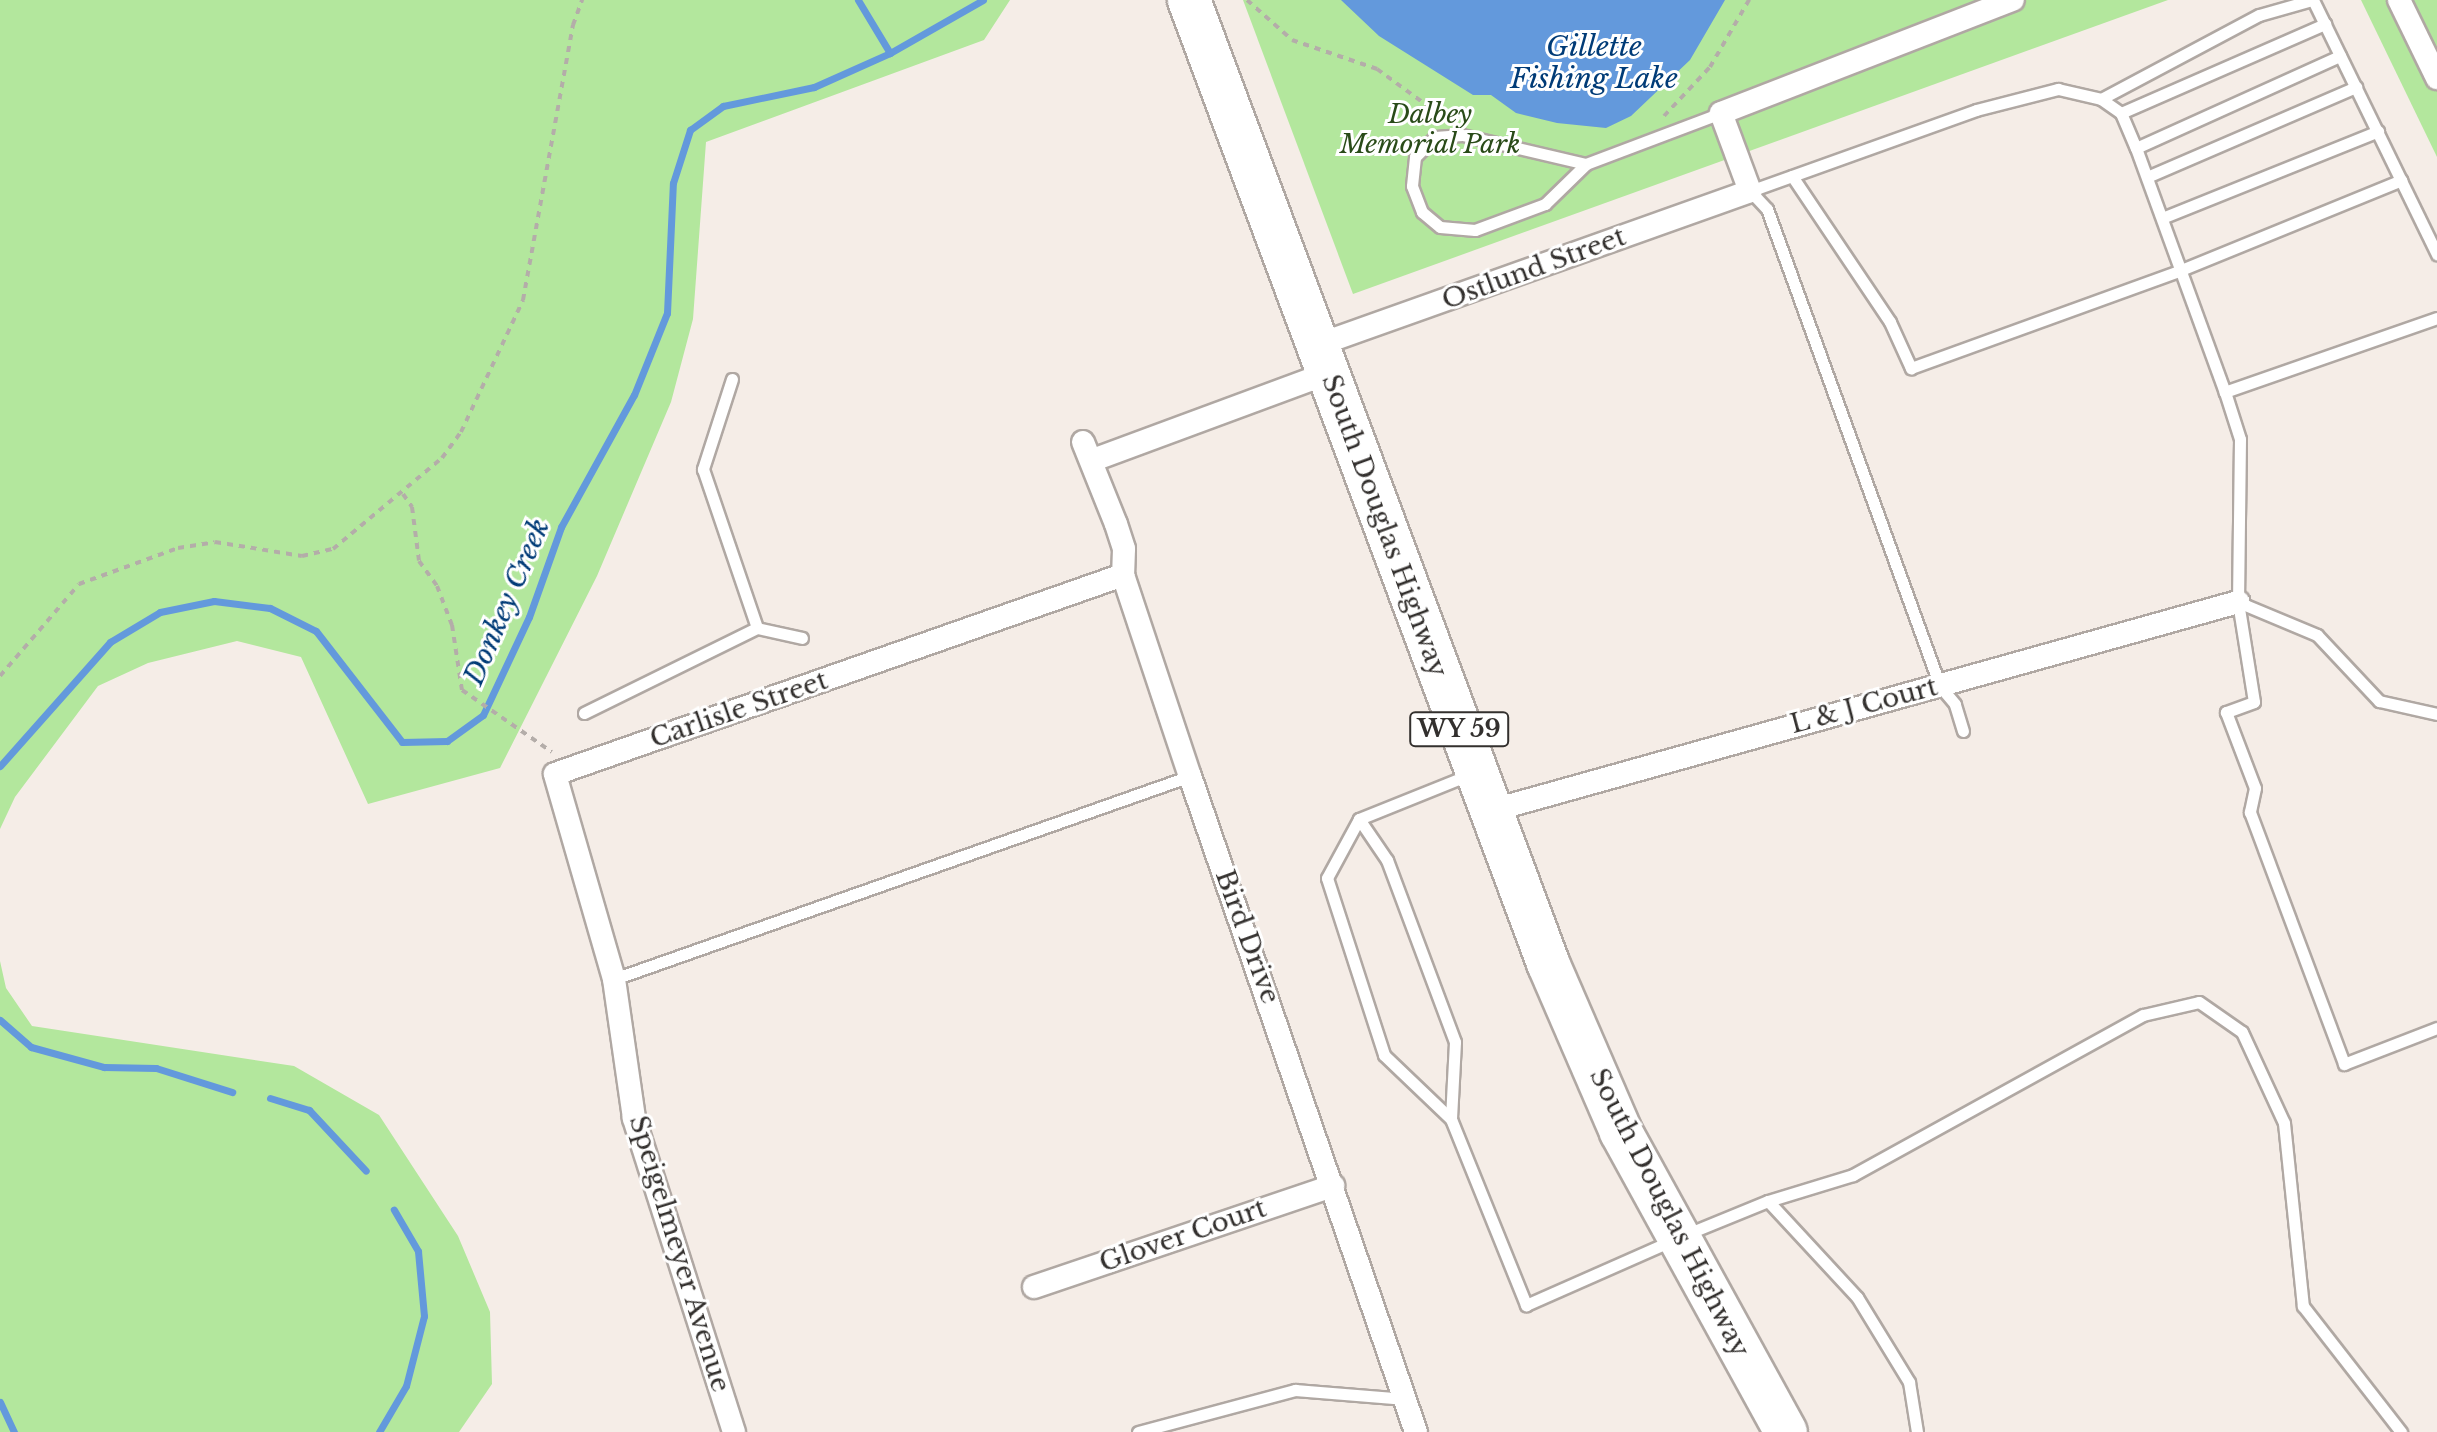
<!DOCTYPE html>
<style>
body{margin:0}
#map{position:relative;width:2437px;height:1432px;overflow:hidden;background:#f5ede7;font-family:"Libre Baskerville",serif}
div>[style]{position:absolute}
.green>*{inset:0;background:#b3e79d}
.water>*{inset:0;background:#6399dc}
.stream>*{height:7px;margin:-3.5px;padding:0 3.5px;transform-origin:3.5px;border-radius:3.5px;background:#6399dc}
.path>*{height:4px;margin-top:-2px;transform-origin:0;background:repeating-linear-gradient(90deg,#b4ada9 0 6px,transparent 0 12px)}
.roads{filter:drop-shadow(2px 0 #b0a8a3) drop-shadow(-2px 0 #b0a8a3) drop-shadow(0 2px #b0a8a3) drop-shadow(0 -2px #b0a8a3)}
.lane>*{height:11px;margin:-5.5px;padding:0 5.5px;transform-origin:5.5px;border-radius:5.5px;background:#fff}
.street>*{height:22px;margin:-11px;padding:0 11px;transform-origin:11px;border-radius:11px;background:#fff}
.highway>*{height:42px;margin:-21px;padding:0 21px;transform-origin:21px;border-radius:21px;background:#fff}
span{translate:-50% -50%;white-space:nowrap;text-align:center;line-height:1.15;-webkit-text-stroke:6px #fff;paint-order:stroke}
.shield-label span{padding:2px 6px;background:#fff;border:2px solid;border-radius:6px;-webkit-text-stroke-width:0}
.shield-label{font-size:24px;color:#33302e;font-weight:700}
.park-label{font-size:26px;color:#294b18;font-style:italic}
.street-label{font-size:26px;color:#33302e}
.water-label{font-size:28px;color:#003b77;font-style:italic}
</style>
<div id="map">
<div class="green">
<div style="clip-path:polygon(0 0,1010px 0,984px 40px,706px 142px,693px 319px,671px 402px,597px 576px,500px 768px,368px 804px,301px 657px,237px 641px,148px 663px,98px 686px,15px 797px,0 829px)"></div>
<div style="clip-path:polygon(1243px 0,2168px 0,1353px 294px)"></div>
<div style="clip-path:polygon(2361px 0,2437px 0,2437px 157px)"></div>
<div style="clip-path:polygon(0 961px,6px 988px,32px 1026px,294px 1066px,379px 1115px,458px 1236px,490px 1312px,492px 1384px,459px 1432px,0 1432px)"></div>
</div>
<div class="water">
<div style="clip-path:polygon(1341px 0,1725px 0,1690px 60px,1631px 116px,1606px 128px,1557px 123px,1516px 113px,1491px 95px,1473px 95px,1379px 36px)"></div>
</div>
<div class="stream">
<div style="left:858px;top:0;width:62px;rotate:58.9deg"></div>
<div style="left:0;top:766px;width:166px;rotate:-48.4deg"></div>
<div style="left:110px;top:642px;width:58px;rotate:-31deg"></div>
<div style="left:160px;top:612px;width:55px;rotate:-11.5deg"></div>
<div style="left:214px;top:601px;width:56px;rotate:7.1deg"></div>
<div style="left:270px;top:608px;width:51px;rotate:26.6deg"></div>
<div style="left:316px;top:631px;width:140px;rotate:52.2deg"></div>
<div style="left:402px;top:742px;width:45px;rotate:-1.3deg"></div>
<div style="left:447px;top:741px;width:44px;rotate:-35.8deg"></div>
<div style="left:483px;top:715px;width:108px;rotate:-64.9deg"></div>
<div style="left:529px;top:617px;width:96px;rotate:-70.4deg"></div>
<div style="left:561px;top:527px;width:151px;rotate:-61.1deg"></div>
<div style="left:634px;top:395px;width:88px;rotate:-68.1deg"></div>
<div style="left:667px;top:313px;width:130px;rotate:-87.4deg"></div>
<div style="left:673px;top:183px;width:56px;rotate:-72.2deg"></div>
<div style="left:690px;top:130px;width:41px;rotate:-36deg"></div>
<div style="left:723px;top:106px;width:93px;rotate:-11.8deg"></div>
<div style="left:814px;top:87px;width:83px;rotate:-24.1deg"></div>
<div style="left:890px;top:53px;width:107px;rotate:-29.7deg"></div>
<div style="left:0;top:1020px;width:41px;rotate:41.1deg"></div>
<div style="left:31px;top:1047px;width:76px;rotate:15.3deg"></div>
<div style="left:104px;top:1067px;width:52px;rotate:1.1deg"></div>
<div style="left:156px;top:1068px;width:80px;rotate:17.5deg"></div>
<div style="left:270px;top:1098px;width:41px;rotate:17.1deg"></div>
<div style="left:309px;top:1110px;width:83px;rotate:46.9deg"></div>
<div style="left:0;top:1402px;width:33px;rotate:65deg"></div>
<div style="left:379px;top:1432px;width:53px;rotate:-59.6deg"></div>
<div style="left:406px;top:1386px;width:72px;rotate:-75.6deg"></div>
<div style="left:424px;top:1316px;width:65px;rotate:-95.3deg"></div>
<div style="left:418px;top:1251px;width:48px;rotate:-120.3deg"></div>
</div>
<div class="path">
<div style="left:1247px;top:0;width:60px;rotate:41.6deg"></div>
<div style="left:1292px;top:40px;width:90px;rotate:18.8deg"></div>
<div style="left:1377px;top:69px;width:63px;rotate:36deg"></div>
<div style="left:1428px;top:106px;width:30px;rotate:26deg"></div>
<div style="left:1664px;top:116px;width:67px;rotate:-46.8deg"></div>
<div style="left:1710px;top:67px;width:78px;rotate:-59.8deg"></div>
<div style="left:403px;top:494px;width:16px;rotate:55deg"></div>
<div style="left:412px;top:507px;width:54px;rotate:82.6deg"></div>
<div style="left:419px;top:561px;width:31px;rotate:54deg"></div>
<div style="left:437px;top:586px;width:42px;rotate:69deg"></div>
<div style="left:452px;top:625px;width:66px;rotate:81.3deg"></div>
<div style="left:462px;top:690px;width:109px;rotate:34.6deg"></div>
<div style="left:0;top:676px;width:121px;rotate:-49.3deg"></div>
<div style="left:79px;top:584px;width:105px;rotate:-20deg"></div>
<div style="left:178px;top:548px;width:37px;rotate:-9deg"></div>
<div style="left:215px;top:542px;width:88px;rotate:9.1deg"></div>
<div style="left:302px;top:556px;width:32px;rotate:-13deg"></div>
<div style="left:333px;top:549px;width:142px;rotate:-39.9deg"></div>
<div style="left:442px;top:458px;width:32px;rotate:-54deg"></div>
<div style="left:461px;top:432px;width:146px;rotate:-64.8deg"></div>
<div style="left:523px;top:300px;width:280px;rotate:-79.7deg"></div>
<div style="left:573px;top:25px;width:27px;rotate:-70deg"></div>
</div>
<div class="roads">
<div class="lane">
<div style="left:2313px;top:0;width:283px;rotate:64deg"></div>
<div style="left:2101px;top:99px;width:179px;rotate:-28deg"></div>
<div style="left:2259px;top:15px;width:55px;rotate:-15.8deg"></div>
<div style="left:2121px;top:113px;width:223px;rotate:-23.6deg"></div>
<div style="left:2136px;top:148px;width:224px;rotate:-24.3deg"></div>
<div style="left:1586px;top:164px;width:127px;rotate:-166.8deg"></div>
<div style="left:1462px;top:135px;width:27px;rotate:176deg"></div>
<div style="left:1435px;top:137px;width:28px;rotate:135deg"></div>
<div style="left:1415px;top:157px;width:29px;rotate:96deg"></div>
<div style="left:1412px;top:186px;width:28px;rotate:69deg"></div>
<div style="left:1422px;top:212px;width:23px;rotate:40deg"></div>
<div style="left:1440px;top:227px;width:35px;rotate:5deg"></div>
<div style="left:1475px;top:230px;width:75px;rotate:-20.4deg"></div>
<div style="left:1545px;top:204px;width:57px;rotate:-44.3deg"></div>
<div style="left:1586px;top:164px;width:144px;rotate:-20.7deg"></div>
<div style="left:1792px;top:176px;width:176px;rotate:56.1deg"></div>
<div style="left:1890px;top:322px;width:51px;rotate:65.5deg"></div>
<div style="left:1911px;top:368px;width:287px;rotate:-19.9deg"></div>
<div style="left:2181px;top:270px;width:238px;rotate:-22.2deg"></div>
<div style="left:2147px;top:177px;width:228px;rotate:-23.3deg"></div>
<div style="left:2162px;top:218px;width:233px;rotate:-21.9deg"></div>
<div style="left:2437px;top:318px;width:225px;rotate:160.8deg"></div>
<div style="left:2225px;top:392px;width:49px;rotate:72.3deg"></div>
<div style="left:2240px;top:439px;width:163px;rotate:90.7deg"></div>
<div style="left:2238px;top:602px;width:101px;rotate:80.9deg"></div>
<div style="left:2254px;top:702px;width:30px;rotate:160deg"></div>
<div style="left:2226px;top:712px;width:81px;rotate:69.1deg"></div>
<div style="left:2255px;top:788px;width:25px;rotate:102deg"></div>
<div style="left:2250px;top:812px;width:269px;rotate:69.5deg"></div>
<div style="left:2344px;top:1064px;width:100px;rotate:-21.2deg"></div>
<div style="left:732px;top:379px;width:95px;rotate:107.9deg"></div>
<div style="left:703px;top:469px;width:168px;rotate:71.2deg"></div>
<div style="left:757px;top:628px;width:46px;rotate:12.5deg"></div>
<div style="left:2238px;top:602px;width:86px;rotate:22.7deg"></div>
<div style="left:2317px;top:635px;width:91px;rotate:46.8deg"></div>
<div style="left:2379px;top:701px;width:59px;rotate:12.6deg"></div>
<div style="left:584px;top:713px;width:193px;rotate:-26.2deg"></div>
<div style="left:1963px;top:731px;width:28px;rotate:-107deg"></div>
<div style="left:1955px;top:704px;width:23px;rotate:-130deg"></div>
<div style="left:1940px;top:686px;width:507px;rotate:-109.93deg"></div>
<div style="left:1767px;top:209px;width:25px;rotate:-133deg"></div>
<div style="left:1750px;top:191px;width:240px;rotate:-19.7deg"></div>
<div style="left:1976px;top:110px;width:85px;rotate:-14.4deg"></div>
<div style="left:2058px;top:89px;width:44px;rotate:13.1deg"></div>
<div style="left:2101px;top:99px;width:24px;rotate:35deg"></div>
<div style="left:2121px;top:113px;width:38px;rotate:67deg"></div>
<div style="left:2136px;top:148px;width:260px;rotate:70deg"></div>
<div style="left:1471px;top:774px;width:121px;rotate:158.1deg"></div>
<div style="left:1359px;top:819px;width:67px;rotate:118.5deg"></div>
<div style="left:1327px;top:878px;width:186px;rotate:72.1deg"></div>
<div style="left:1384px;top:1055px;width:93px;rotate:43.7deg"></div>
<div style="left:1451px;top:1119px;width:201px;rotate:68deg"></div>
<div style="left:1526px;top:1305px;width:158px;rotate:-23.8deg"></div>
<div style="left:1359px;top:819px;width:50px;rotate:55.7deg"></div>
<div style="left:1387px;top:860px;width:194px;rotate:69.5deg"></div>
<div style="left:1455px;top:1042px;width:77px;rotate:93deg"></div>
<div style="left:614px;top:979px;width:611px;rotate:-19.41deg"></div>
<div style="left:1768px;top:1201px;width:131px;rotate:47.2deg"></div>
<div style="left:1857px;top:1297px;width:100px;rotate:58.5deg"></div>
<div style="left:1909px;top:1382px;width:51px;rotate:80.9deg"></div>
<div style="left:1687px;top:1234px;width:87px;rotate:-22.2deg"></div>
<div style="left:1768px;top:1201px;width:89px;rotate:-17deg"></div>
<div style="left:1853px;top:1175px;width:331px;rotate:-28.9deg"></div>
<div style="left:2143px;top:1015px;width:57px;rotate:-13.1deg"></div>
<div style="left:2199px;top:1002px;width:52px;rotate:34.9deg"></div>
<div style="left:2242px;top:1032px;width:100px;rotate:65.2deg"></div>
<div style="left:2284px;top:1123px;width:184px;rotate:84.1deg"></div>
<div style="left:2303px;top:1306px;width:160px;rotate:52.1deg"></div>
<div style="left:1138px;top:1432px;width:163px;rotate:-15deg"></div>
<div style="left:1295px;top:1390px;width:111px;rotate:4.6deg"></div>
</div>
<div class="street">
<div style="left:2399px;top:0;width:87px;rotate:64deg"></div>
<div style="left:1318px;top:345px;width:459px;rotate:-19.6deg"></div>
<div style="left:1750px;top:191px;width:83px;rotate:-110.4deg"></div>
<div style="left:1721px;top:113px;width:313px;rotate:-21.2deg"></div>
<div style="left:1083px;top:442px;width:88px;rotate:68.1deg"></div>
<div style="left:1116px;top:524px;width:26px;rotate:72deg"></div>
<div style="left:1124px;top:549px;width:26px;rotate:92deg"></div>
<div style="left:1123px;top:575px;width:212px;rotate:71.6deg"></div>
<div style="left:1190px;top:776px;width:694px;rotate:70.99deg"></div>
<div style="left:1093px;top:460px;width:251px;rotate:-20.3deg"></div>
<div style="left:1490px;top:811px;width:777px;rotate:-15.61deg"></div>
<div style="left:1034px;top:1287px;width:316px;rotate:-18.7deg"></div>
<div style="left:734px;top:1432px;width:330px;rotate:-107.7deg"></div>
<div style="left:634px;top:1118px;width:140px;rotate:-98.2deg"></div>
<div style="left:614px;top:979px;width:213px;rotate:-106.1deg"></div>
<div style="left:555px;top:774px;width:602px;rotate:-19.31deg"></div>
</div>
<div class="highway">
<div style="left:1189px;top:0;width:1028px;rotate:69.55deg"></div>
<div style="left:1548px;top:963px;width:184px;rotate:66.6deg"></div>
<div style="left:1621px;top:1132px;width:342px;rotate:61.2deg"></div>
</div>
</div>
<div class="shield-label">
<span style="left:1459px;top:729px">WY 59</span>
</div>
<div class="park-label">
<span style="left:1430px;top:130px">Dalbey<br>Memorial Park</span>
</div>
<div class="street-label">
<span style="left:1534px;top:269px;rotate:-20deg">Ostlund Street</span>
<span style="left:1384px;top:526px;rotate:70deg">South Douglas Highway</span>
<span style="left:1864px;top:706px;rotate:-15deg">L &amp; J Court</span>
<span style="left:739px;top:710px;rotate:-19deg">Carlisle Street</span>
<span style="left:1247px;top:937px;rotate:70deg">Bird Drive</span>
<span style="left:1669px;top:1213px;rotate:63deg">South Douglas Highway</span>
<span style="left:1183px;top:1236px;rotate:-19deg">Glover Court</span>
<span style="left:679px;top:1254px;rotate:73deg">Speigelmeyer Avenue</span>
</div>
<div class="water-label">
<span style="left:1594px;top:63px">Gillette<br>Fishing Lake</span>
<span style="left:507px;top:602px;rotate:-67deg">Donkey Creek</span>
</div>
</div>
